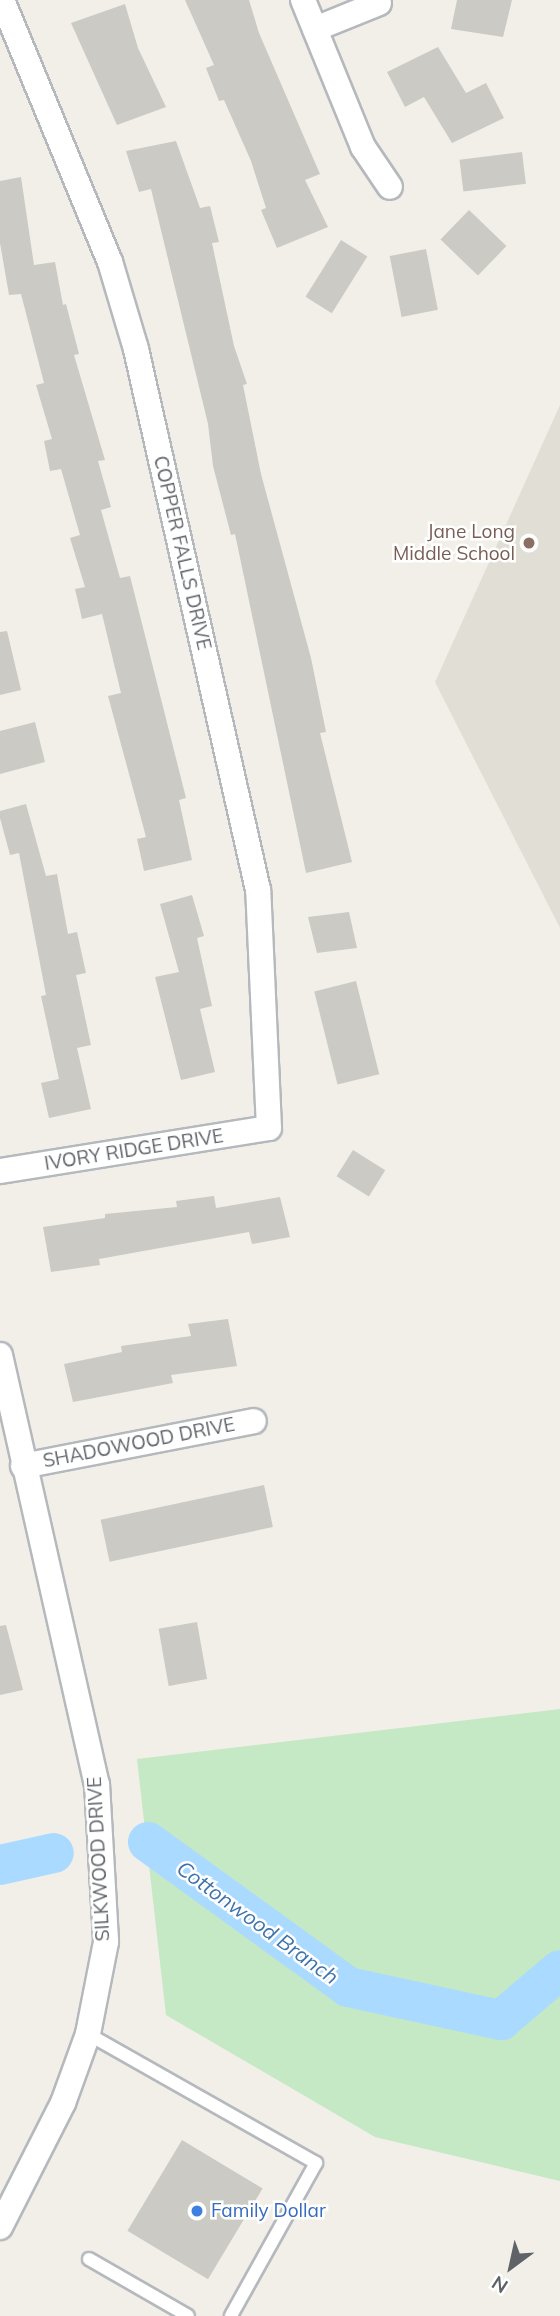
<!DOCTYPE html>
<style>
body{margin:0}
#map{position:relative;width:560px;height:2316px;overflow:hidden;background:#f1efe8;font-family:Mulish,sans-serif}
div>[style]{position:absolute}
.education>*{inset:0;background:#e1ded6}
.green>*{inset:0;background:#c5e8c5}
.river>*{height:40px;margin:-20px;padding:0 20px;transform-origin:20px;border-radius:20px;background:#aadaff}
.building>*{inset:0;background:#cccac5;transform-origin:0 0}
.roads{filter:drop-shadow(2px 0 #b5b8bc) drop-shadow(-2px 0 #b5b8bc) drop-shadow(0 2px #b5b8bc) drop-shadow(0 -2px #b5b8bc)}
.service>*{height:12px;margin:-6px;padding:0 6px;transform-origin:6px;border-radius:6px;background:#fff}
.minor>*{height:24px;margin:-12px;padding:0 12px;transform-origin:12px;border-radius:12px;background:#fff}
.dots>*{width:19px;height:19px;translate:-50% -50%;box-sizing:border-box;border:4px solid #fff;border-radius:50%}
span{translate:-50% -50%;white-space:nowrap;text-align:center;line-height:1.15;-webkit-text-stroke:5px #fff;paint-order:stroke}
.education-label{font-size:19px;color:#785e54}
.right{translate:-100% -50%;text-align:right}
.street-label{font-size:19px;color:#5f6368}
.shop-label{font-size:19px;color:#366cbe}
.left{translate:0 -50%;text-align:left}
.water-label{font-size:21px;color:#4174aa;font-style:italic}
.north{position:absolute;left:476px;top:2232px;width:70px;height:70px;-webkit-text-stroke:5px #fff;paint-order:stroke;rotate:213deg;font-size:19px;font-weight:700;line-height:28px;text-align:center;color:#5f6368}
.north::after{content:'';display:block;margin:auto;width:24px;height:32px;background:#5f6368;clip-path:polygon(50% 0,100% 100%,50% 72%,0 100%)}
</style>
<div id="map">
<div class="education">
<div style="clip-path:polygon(560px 405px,560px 928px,435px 682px)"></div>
</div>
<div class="green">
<div style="clip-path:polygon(560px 1709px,560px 2181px,375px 2137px,166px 2015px,137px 1759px)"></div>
</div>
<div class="river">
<div style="left:148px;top:1842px;width:247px;rotate:35.9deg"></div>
<div style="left:348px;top:1987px;width:157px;rotate:12.2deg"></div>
<div style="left:501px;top:2020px;width:77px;rotate:-40.3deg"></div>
<div style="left:0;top:1865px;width:55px;rotate:-12.5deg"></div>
</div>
<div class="building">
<div style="clip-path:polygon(185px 0,249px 0,259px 33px,320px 174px,305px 180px,328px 227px,277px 248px,261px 210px,266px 208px,251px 161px,224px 100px,219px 101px,206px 68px,214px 65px)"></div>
<div style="clip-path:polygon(457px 0,512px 0,503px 37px,451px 29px)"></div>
<div style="clip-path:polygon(125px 4px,138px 48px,166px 107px,117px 125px,71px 23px)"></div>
<div style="clip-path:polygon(438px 47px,466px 93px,486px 83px,504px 118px,452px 143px,424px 97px,405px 107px,387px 72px)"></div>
<div style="clip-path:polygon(176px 141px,200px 208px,210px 206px,219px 242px,212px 243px,234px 346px,247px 384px,243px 385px,261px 474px,311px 658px,326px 732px,320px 733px,352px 862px,306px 873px,235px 534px,231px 535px,213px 466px,208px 424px,151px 189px,139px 192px,126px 151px)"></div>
<div style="left:522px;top:152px;width:32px;height:63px;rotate:83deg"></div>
<div style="clip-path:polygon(21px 177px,34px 265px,55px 262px,63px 305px,66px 304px,79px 354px,74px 355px,105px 460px,98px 461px,111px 507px,101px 510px,120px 578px,130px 576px,186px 798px,179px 800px,192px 860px,144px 871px,137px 839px,146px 837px,108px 696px,121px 693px,102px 614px,82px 619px,75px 589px,85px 587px,70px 538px,80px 535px,61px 469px,50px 471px,44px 441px,52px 439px,36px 385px,44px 383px,21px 294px,9px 295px,0 243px,0 181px)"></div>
<div style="left:469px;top:210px;width:52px;height:41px;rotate:44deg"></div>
<div style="left:341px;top:240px;width:31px;height:67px;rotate:32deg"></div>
<div style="left:426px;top:249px;width:62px;height:37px;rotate:79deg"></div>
<div style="clip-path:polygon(7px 631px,21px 690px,0 695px,0 632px)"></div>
<div style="clip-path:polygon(35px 722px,45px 762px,0 774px,0 731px)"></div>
<div style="clip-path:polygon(26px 804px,46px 876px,57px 874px,68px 934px,77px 932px,86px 973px,76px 975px,91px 1045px,77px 1048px,91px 1109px,49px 1118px,41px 1083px,59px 1079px,41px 996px,46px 995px,19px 853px,10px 855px,0 818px,0 811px)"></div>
<div style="clip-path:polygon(192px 895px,204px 936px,197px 938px,212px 1006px,200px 1009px,215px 1072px,181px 1080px,155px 977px,179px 972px,160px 904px)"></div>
<div style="clip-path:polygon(349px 912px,357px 948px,317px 953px,308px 917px)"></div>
<div style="left:356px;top:981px;width:96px;height:43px;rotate:76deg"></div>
<div style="left:353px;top:1150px;width:38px;height:31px;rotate:32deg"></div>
<div style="clip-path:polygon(214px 1196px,216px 1208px,280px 1197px,290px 1237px,252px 1244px,249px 1232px,99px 1259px,100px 1265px,51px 1272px,43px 1227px,105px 1218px,105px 1214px,177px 1207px,176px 1201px)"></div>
<div style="clip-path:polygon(228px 1319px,237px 1366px,171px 1375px,173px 1383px,73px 1402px,64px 1364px,122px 1352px,121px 1346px,191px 1336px,188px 1324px)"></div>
<div style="left:264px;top:1485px;width:43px;height:167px;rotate:78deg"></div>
<div style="left:197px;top:1622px;width:58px;height:39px;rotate:80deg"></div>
<div style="clip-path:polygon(6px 1625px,23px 1690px,0 1695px,0 1626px)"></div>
<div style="left:182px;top:2140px;width:94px;height:106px;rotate:31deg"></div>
</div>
<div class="roads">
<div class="service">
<div style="left:88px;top:2034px;width:262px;rotate:29.5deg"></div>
<div style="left:316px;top:2163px;width:175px;rotate:119.1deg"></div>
<div style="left:89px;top:2259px;width:114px;rotate:29.9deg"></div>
</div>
<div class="minor">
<div style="left:303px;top:0;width:159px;rotate:67.8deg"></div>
<div style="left:363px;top:147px;width:48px;rotate:56deg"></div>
<div style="left:315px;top:29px;width:69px;rotate:-22.1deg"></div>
<div style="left:0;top:1171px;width:272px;rotate:-9.1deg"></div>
<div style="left:269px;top:1128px;width:238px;rotate:-92.6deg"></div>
<div style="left:258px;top:890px;width:555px;rotate:-102.71deg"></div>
<div style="left:136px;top:349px;width:91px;rotate:-106.6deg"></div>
<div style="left:110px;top:262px;width:283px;rotate:-112.4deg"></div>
<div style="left:0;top:1355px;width:440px;rotate:77.3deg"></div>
<div style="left:97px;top:1784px;width:158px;rotate:86.7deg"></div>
<div style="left:106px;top:1942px;width:94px;rotate:101.1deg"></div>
<div style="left:88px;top:2034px;width:73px;rotate:109.9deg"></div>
<div style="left:63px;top:2103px;width:139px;rotate:116.9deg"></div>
<div style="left:23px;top:1466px;width:235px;rotate:-11deg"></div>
</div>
</div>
<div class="dots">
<div style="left:529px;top:543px;background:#8d6e63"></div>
<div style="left:197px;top:2211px;background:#3f7fe0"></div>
</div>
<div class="education-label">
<span class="right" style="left:515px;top:543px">Jane Long<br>Middle School</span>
</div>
<div class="street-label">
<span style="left:182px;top:553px;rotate:77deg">COPPER FALLS DRIVE</span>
<span style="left:134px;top:1150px;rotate:-9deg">IVORY RIDGE DRIVE</span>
<span style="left:139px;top:1443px;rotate:-11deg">SHADOWOOD DRIVE</span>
<span style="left:99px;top:1859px;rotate:-93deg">SILKWOOD DRIVE</span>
</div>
<div class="shop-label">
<span class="left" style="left:211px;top:2211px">Family Dollar</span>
</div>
<div class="water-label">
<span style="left:258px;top:1922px;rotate:36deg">Cottonwood Branch</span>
</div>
<div class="north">N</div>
</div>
